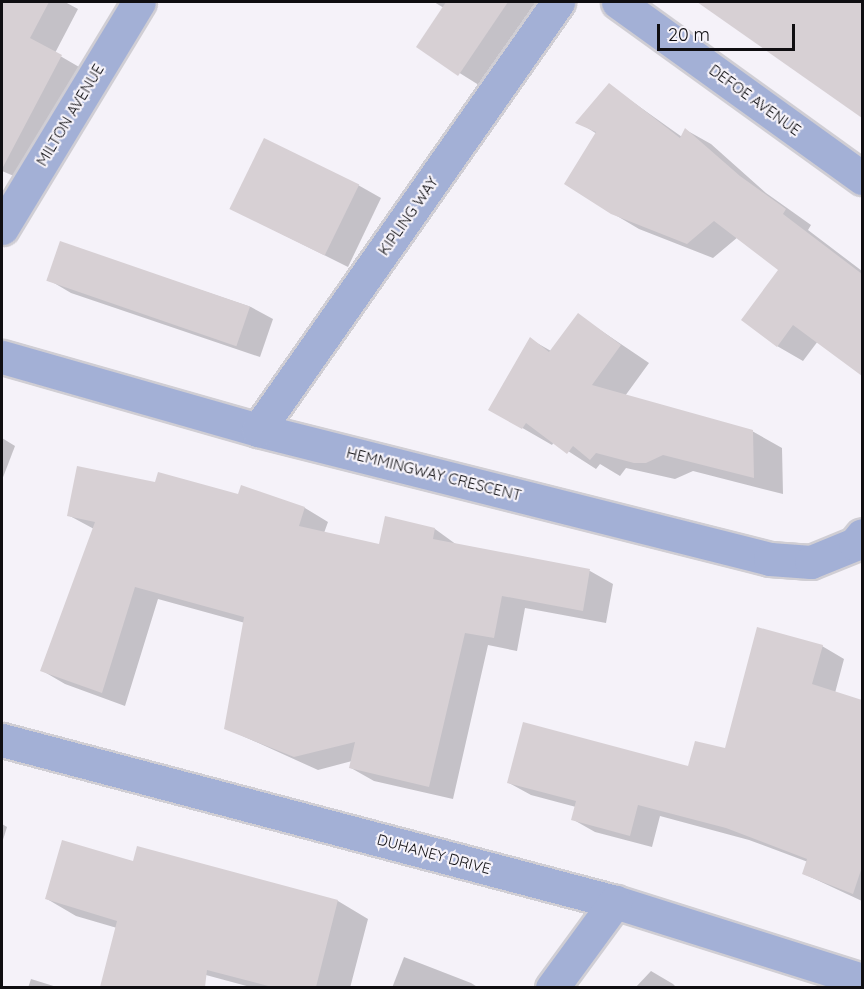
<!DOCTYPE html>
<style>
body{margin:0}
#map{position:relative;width:864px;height:989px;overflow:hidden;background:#f5f2f9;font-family:Quicksand,sans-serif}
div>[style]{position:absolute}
.shadow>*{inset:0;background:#0003}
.building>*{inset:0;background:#d7d0d4;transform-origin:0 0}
.roads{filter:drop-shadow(2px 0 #d0ced4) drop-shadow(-2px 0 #d0ced4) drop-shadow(0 2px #d0ced4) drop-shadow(0 -2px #d0ced4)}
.minor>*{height:33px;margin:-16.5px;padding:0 16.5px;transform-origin:16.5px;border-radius:16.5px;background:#a3b0d6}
span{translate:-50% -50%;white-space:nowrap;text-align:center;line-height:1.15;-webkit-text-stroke:4.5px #f5f2f9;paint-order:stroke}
.street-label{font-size:15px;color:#0f0e11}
.frame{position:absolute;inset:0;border:3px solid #0f0e11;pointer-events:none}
.scale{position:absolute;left:657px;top:24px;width:138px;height:27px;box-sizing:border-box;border:3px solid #0f0e11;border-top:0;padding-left:8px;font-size:18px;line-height:21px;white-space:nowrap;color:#0f0e11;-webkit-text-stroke:4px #f5f2f9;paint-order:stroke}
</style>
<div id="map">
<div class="shadow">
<div style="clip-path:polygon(2px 2px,65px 2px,78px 9px,55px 53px,86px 71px,28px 182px,2px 171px)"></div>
<div style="clip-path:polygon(434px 2px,532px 2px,545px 10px,490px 92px,418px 47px,444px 8px)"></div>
<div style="clip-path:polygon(700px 2px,862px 2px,862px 116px)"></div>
<div style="clip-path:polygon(609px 85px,682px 137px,686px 130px,711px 144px,766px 193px,811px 225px,808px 230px,862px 271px,862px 374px,818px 341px,803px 361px,777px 346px,780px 270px,738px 237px,713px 258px,639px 229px,612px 213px,597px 134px,578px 122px)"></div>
<div style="clip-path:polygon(358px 185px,381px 198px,348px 267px,232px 209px)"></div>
<div style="clip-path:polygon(61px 243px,251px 307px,273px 319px,260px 357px,71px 293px,49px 280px)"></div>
<div style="clip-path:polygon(578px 315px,649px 363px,625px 396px,752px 431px,782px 448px,783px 494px,693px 471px,675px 479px,626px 468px,620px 476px,600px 464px,596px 469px,554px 442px,552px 445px,519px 426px,530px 339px,551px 351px)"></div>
<div style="clip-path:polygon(2px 438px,15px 446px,2px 480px)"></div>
<div style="clip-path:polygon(156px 484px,239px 496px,242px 487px,305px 508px,328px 522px,324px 533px,380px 546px,435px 529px,457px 545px,590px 571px,613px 584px,606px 623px,525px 608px,517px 651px,488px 645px,453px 799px,374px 781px,351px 768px,352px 761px,318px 770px,225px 728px,245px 623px,158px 599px,125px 706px,65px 684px,41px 670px,94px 529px,68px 515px)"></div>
<div style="clip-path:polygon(822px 646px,844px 659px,835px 693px,862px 702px,862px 901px,804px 874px,808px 862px,749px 840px,660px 816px,652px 847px,595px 832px,572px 819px,576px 807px,531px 795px,509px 783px,689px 768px,726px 750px)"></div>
<div style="clip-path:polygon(2px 824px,7px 827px,2px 843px)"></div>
<div style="clip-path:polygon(138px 848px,338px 901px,368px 919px,350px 988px,254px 988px,143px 958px,117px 928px,76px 916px,47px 899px,134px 863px)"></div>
<div style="clip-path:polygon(404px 957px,471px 983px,479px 988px,392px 988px)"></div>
<div style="clip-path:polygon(651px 971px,673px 984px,677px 988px,635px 988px)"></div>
<div style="clip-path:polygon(31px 979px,60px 988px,28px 988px)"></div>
</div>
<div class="building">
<div style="clip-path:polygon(2px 2px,49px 2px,30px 38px,62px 55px,2px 169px)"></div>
<div style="clip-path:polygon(446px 2px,508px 2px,458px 76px,416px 47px)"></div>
<div style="clip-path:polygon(697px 2px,862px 2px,862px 118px)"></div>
<div style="clip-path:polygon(609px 83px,680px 138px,685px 128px,740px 176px,786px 209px,783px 214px,862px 274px,862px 376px,793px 325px,777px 347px,741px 320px,778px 270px,714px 221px,687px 244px,611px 214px,564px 184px,596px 132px,575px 123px)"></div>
<div style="left:264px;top:138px;width:106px;height:79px;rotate:26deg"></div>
<div style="left:60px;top:241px;width:201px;height:42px;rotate:19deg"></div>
<div style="clip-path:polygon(578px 313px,621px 345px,592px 385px,753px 430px,754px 478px,663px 455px,646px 463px,634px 463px,596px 453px,590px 460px,573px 446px,567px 454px,526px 423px,522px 429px,488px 410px,530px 337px,549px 352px)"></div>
<div style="clip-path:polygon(77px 466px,155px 482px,158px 472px,238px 494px,241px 485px,305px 507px,299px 526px,379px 544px,385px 516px,435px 528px,433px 539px,590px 569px,583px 611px,502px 596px,494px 638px,465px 633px,429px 787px,349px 768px,355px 742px,294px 757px,224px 729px,244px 617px,135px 587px,102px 693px,40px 671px,95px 522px,67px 516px)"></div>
<div style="clip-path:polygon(757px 627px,823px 645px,812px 684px,862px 700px,862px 867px,853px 894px,802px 874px,807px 859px,726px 828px,638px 805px,630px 836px,571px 820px,576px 801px,507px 783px,523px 722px,688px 766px,695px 741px,725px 748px)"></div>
<div style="clip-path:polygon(62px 840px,133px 861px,137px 846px,338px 900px,316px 987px,272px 987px,207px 970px,205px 987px,100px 987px,117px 921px,45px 899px)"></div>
</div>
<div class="roads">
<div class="minor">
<div style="left:618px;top:2px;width:301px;rotate:35.8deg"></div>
<div style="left:2px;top:228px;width:264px;rotate:-58.8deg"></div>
<div style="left:2px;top:357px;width:266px;rotate:15.9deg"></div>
<div style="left:258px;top:430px;width:528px;rotate:14.14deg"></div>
<div style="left:770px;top:559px;width:41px;rotate:4.2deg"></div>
<div style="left:811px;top:562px;width:48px;rotate:-22.2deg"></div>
<div style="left:855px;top:544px;width:11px;rotate:-52deg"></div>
<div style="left:258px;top:430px;width:523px;rotate:-54.97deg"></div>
<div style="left:2px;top:740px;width:634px;rotate:14.8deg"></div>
<div style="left:615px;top:902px;width:259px;rotate:17.5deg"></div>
<div style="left:552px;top:988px;width:107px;rotate:-53.8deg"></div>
</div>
</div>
<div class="street-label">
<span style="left:755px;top:100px;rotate:36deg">DEFOE AVENUE</span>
<span style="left:70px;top:115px;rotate:-59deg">MILTON AVENUE</span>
<span style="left:408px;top:216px;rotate:-55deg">KIPLING WAY</span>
<span style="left:434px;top:474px;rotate:14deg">HEMMINGWAY CRESCENT</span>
<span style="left:434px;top:854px;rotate:15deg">DUHANEY DRIVE</span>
</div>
<div class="frame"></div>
<div class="scale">20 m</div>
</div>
